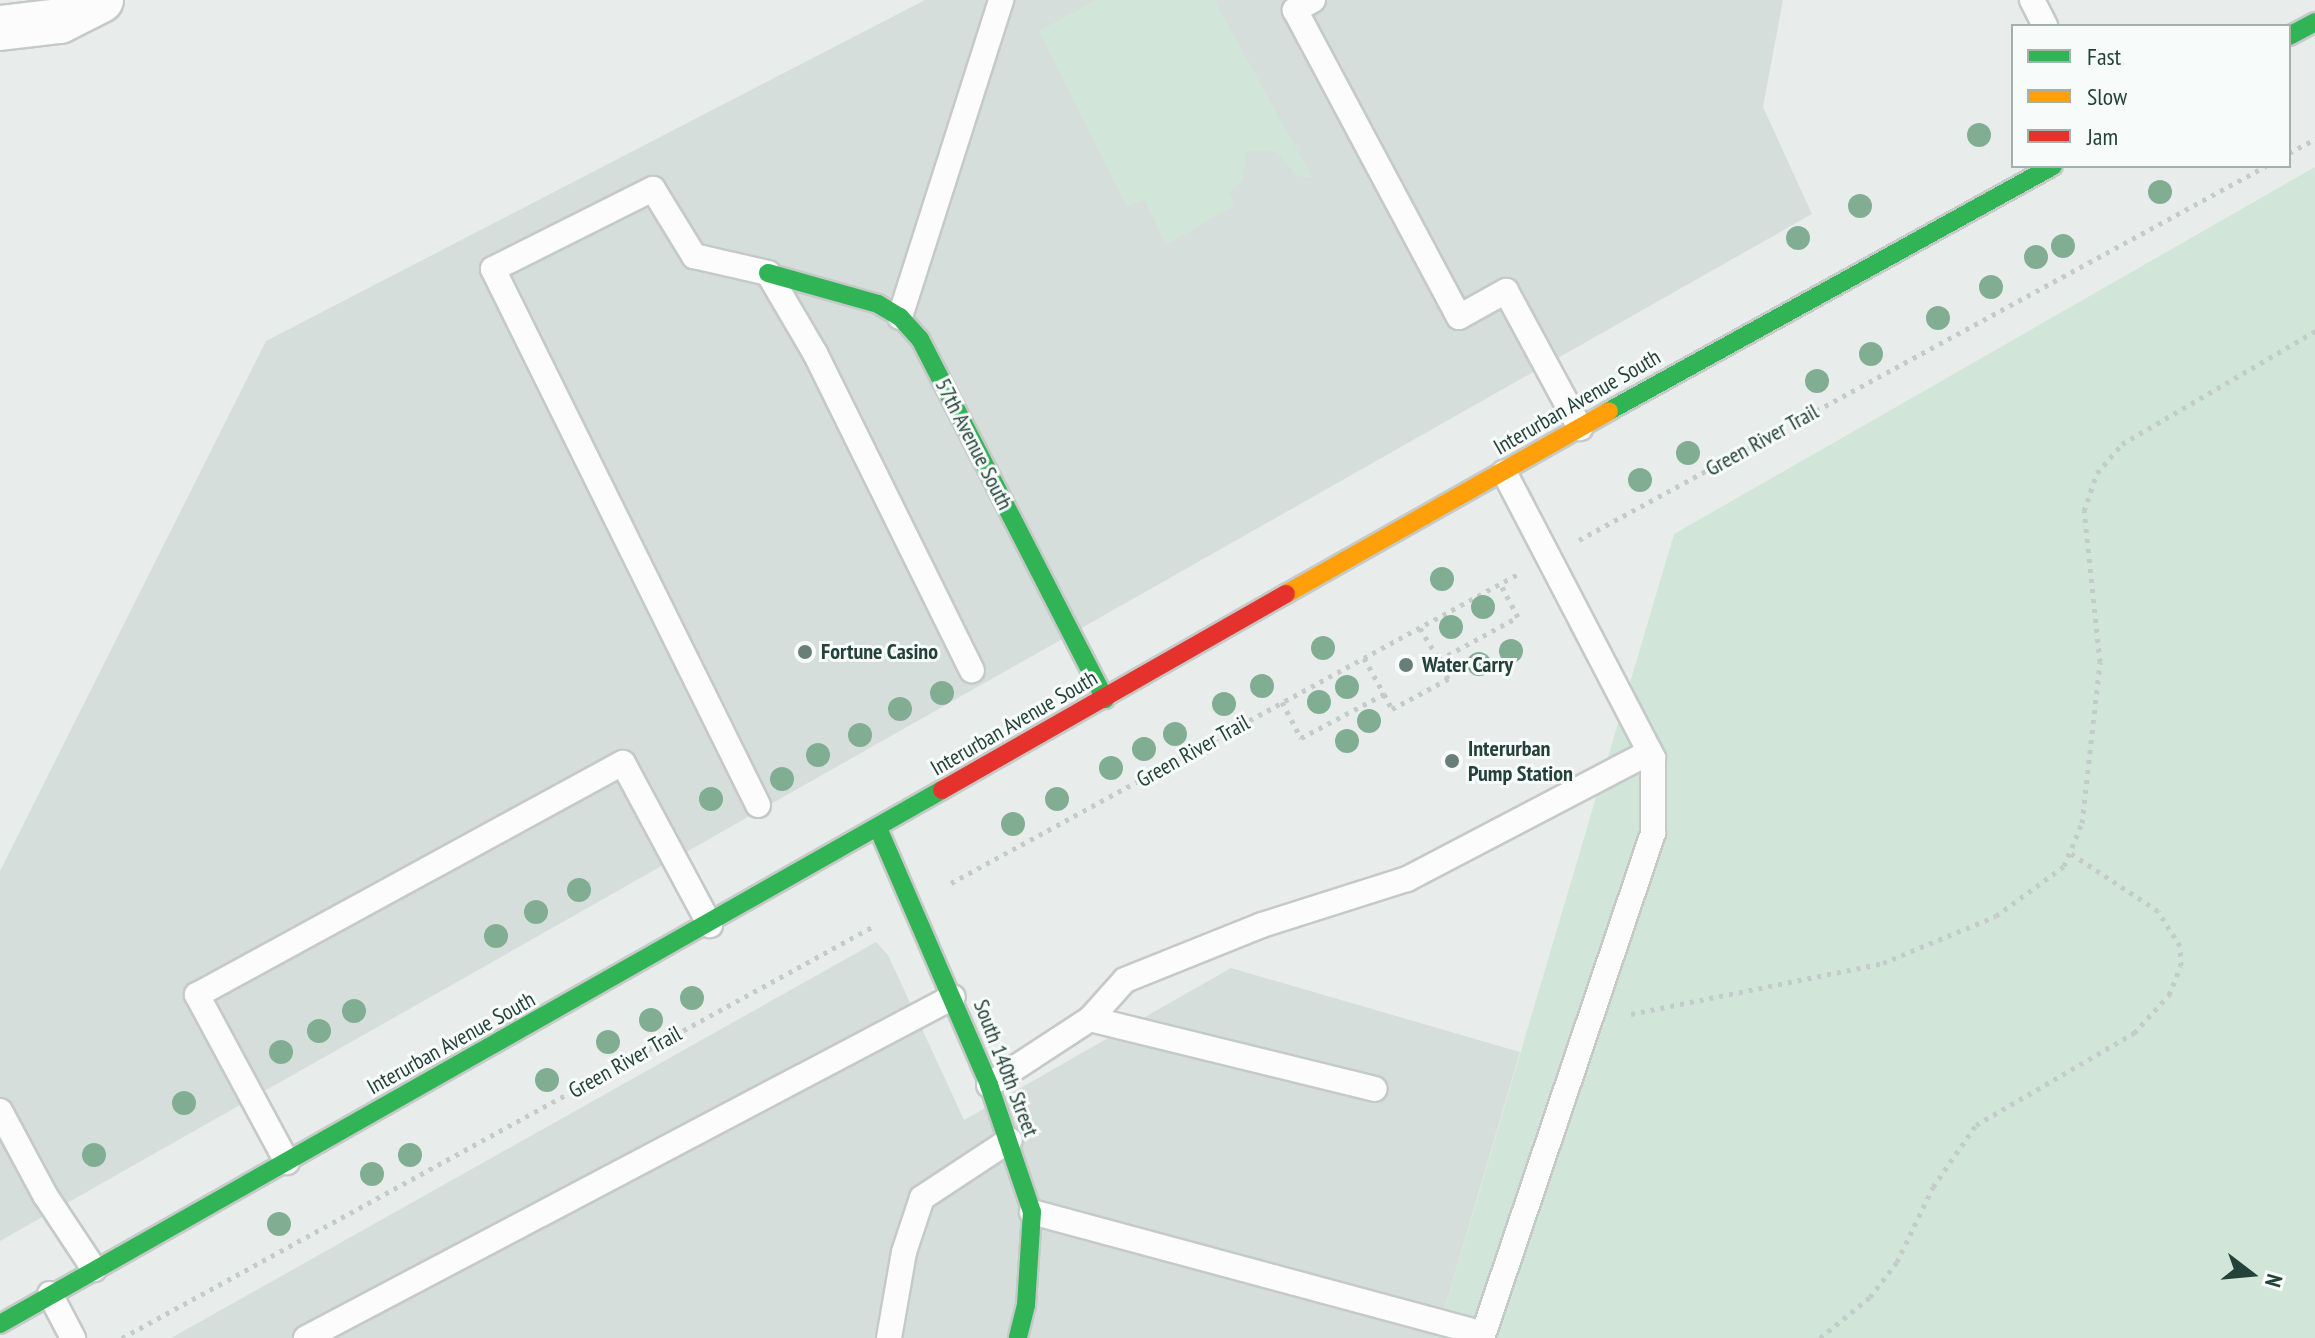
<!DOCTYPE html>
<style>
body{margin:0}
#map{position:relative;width:2315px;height:1338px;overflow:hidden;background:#e8edeb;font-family:"PT Sans Narrow",sans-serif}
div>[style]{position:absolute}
.built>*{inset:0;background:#d6dedb}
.green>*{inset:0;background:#d1e6d8}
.path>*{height:5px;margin-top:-2.5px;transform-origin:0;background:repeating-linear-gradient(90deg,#c3ccca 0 4px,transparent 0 10px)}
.roads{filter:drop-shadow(2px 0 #c5cac8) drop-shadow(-2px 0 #c5cac8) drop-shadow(0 2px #c5cac8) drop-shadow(0 -2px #c5cac8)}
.lane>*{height:24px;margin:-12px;padding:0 12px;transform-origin:12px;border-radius:12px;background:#fcfcfc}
.street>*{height:44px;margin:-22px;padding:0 22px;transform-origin:22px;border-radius:22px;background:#fcfcfc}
.fast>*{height:18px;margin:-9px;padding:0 9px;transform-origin:9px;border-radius:9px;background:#30b455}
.slow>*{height:18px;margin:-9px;padding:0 9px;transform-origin:9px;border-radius:9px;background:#ff9f0a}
.jam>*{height:18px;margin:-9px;padding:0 9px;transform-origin:9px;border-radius:9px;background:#e5322d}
.trees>*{width:24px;height:24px;margin:-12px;border-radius:50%;background:#81ae93}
.dots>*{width:22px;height:22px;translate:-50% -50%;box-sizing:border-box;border:4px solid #f7fbf9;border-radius:50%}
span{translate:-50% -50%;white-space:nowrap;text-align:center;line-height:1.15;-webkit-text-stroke:6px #f7fbf9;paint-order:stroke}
.street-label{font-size:22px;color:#24423a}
.poi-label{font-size:22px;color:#24423a;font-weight:700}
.left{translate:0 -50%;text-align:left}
.legend{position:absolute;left:2011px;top:24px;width:280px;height:144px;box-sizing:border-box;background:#f7fbf9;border:2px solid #a3b1ad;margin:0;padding:10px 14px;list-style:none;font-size:24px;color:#24423a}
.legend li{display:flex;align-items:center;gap:16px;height:40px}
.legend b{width:40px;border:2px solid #a3b1ad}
.north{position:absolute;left:2211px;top:1234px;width:80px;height:80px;-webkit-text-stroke:6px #f7fbf9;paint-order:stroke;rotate:106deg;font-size:22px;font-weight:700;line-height:32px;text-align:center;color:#24423a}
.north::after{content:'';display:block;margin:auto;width:28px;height:36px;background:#24423a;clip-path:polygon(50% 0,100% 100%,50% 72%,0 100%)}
</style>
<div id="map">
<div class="built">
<div style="clip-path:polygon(925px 0,1783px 0,1763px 107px,1812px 214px,0 1241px,0 871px,266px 341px)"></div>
<div style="clip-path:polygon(876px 942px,888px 955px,964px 1120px,1231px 968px,1520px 1052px,1436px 1338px,171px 1338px)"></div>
</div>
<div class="green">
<div style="clip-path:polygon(1096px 0,1214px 0,1312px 177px,1297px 176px,1276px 151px,1247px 151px,1242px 181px,1229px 192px,1234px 205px,1166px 245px,1144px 199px,1127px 207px,1039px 31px)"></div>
<div style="clip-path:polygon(2315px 167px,2315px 1338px,1436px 1338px,1674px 534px)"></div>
</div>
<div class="path">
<div style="left:2289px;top:153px;width:30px;rotate:-28deg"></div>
<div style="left:1579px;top:540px;width:782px;rotate:-28.56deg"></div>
<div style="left:1420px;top:628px;width:37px;rotate:59deg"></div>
<div style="left:1364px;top:658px;width:41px;rotate:60.9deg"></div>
<div style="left:1282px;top:702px;width:41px;rotate:62.2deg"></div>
<div style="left:1301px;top:738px;width:94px;rotate:-27.9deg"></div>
<div style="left:1384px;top:694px;width:17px;rotate:62deg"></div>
<div style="left:1392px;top:709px;width:64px;rotate:-28.2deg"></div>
<div style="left:1448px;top:679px;width:21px;rotate:-115deg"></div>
<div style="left:1439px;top:660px;width:90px;rotate:-28.6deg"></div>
<div style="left:1518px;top:617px;width:38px;rotate:-118deg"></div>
<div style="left:951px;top:883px;width:646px;rotate:-28.59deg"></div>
<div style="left:1631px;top:1014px;width:257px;rotate:-11.4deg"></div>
<div style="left:1883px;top:963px;width:122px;rotate:-22.6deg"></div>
<div style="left:1996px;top:916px;width:84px;rotate:-36.3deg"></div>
<div style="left:2064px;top:866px;width:47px;rotate:-67.3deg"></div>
<div style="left:2082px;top:823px;width:162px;rotate:-83.6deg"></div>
<div style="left:2100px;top:662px;width:152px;rotate:-96deg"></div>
<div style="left:2084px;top:511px;width:40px;rotate:-71.1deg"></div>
<div style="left:2097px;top:473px;width:38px;rotate:-49deg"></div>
<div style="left:2122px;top:444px;width:224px;rotate:-30.3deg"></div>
<div style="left:122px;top:1338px;width:855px;rotate:-28.72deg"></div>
<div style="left:1820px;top:1338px;width:65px;rotate:-39.4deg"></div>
<div style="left:1870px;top:1297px;width:44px;rotate:-52.4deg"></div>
<div style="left:1897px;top:1262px;width:83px;rotate:-64.4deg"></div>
<div style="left:1933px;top:1187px;width:75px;rotate:-55.3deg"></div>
<div style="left:1976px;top:1125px;width:183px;rotate:-30.2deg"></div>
<div style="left:2134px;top:1033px;width:52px;rotate:-47.4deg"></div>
<div style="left:2169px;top:995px;width:31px;rotate:-68deg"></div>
<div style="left:2181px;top:966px;width:20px;rotate:-93deg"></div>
<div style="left:2180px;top:946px;width:41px;rotate:-122.2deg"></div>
<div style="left:2158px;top:911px;width:105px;rotate:-146.6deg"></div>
</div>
<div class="roads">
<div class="lane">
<div style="left:1313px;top:0;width:21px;rotate:151deg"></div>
<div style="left:1295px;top:10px;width:348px;rotate:61.9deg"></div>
<div style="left:1459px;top:317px;width:54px;rotate:-29deg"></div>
<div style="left:1506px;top:291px;width:156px;rotate:61.6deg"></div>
<div style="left:2032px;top:0;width:29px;rotate:63deg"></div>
<div style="left:900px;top:317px;width:333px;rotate:-72.3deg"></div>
<div style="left:758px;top:805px;width:598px;rotate:-116.31deg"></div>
<div style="left:493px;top:269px;width:179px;rotate:-26.6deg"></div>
<div style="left:653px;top:189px;width:79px;rotate:58.5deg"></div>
<div style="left:694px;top:256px;width:76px;rotate:12.9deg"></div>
<div style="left:768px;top:273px;width:93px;rotate:59.6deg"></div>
<div style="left:815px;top:353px;width:354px;rotate:63.7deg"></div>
<div style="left:1090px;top:1019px;width:52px;rotate:-48.1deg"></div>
<div style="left:1125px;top:980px;width:148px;rotate:-21.9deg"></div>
<div style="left:1262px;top:925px;width:152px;rotate:-17.6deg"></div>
<div style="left:1407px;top:879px;width:274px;rotate:-27.6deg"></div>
<div style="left:989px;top:1085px;width:121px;rotate:-33.2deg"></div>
<div style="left:1090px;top:1019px;width:293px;rotate:13.8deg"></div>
<div style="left:0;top:1111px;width:95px;rotate:61.8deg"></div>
<div style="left:45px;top:1195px;width:89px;rotate:56.5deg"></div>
<div style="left:287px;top:1162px;width:190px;rotate:-118.3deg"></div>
<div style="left:197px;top:995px;width:485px;rotate:-28.6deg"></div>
<div style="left:623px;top:763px;width:184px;rotate:61.8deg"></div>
<div style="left:1032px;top:1212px;width:467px;rotate:15.1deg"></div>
<div style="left:50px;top:1294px;width:50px;rotate:62.4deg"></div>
<div style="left:306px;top:1338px;width:731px;rotate:-27.79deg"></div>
<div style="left:889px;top:1338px;width:87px;rotate:-80.1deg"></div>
<div style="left:904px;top:1252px;width:57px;rotate:-71.6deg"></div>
<div style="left:922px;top:1198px;width:105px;rotate:-33.4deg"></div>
<div style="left:1482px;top:1338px;width:533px;rotate:-71.29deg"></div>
<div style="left:1653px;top:833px;width:75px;rotate:-90deg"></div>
<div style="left:1653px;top:758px;width:322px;rotate:-117.5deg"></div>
</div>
<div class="street">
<div style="left:0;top:28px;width:60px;rotate:-6.7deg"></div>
<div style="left:60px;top:21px;width:46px;rotate:-27.1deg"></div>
</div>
<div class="fast">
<div style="left:2289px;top:36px;width:30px;rotate:-28deg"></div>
<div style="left:768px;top:273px;width:114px;rotate:15.7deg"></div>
<div style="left:878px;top:304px;width:26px;rotate:31deg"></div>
<div style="left:900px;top:317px;width:30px;rotate:48deg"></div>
<div style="left:920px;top:339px;width:405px;rotate:62.8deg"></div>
<div style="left:1609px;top:411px;width:507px;rotate:-28.89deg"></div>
<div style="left:878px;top:828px;width:280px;rotate:66.6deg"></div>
<div style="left:989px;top:1085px;width:134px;rotate:71.3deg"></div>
<div style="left:1032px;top:1212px;width:93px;rotate:93.7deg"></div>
<div style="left:1026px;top:1305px;width:34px;rotate:104deg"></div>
<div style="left:0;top:1324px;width:1083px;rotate:-29.55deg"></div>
</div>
<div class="slow">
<div style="left:1286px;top:594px;width:371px;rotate:-29.5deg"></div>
</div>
<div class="jam">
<div style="left:942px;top:790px;width:396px;rotate:-29.7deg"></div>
</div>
</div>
<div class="trees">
<div style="left:1979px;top:135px"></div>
<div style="left:2160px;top:192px"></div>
<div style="left:1860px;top:206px"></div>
<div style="left:1798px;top:238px"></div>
<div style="left:2063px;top:246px"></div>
<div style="left:2036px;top:257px"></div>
<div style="left:1991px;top:287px"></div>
<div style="left:1938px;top:318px"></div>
<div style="left:1871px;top:354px"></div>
<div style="left:1817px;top:381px"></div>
<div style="left:1688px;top:453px"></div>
<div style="left:1640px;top:480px"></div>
<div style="left:1442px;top:579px"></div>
<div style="left:1483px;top:607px"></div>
<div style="left:1451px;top:627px"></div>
<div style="left:1323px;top:648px"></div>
<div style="left:1511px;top:651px"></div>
<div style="left:1479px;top:664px"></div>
<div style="left:1262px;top:686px"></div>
<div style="left:1347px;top:687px"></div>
<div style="left:942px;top:693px"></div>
<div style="left:1319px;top:702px"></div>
<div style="left:1224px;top:704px"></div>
<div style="left:900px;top:709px"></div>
<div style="left:1369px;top:721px"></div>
<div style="left:1175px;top:734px"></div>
<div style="left:860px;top:735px"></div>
<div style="left:1347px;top:741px"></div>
<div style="left:1144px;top:749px"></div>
<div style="left:818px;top:755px"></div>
<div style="left:1111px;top:768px"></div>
<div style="left:782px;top:779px"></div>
<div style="left:711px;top:799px"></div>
<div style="left:1057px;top:799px"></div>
<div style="left:1013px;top:824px"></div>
<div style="left:579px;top:890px"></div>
<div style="left:536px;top:912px"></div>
<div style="left:496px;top:936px"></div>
<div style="left:692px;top:998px"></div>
<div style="left:354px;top:1011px"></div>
<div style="left:651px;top:1020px"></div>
<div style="left:319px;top:1031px"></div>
<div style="left:608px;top:1042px"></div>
<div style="left:281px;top:1052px"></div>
<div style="left:547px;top:1080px"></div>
<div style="left:184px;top:1103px"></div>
<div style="left:94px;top:1155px"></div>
<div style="left:410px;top:1155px"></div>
<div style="left:372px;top:1174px"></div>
<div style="left:279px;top:1224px"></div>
</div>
<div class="dots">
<div style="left:805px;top:652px;background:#697e78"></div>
<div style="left:1406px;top:665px;background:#697e78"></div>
<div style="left:1452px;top:761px;background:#697e78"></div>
</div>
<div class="street-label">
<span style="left:1577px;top:402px;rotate:-30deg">Interurban Avenue South</span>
<span style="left:1762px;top:440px;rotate:-29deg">Green River Trail</span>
<span style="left:974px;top:444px;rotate:63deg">57th Avenue South</span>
<span style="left:1014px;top:723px;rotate:-30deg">Interurban Avenue South</span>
<span style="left:1193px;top:751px;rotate:-29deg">Green River Trail</span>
<span style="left:451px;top:1043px;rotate:-29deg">Interurban Avenue South</span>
<span style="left:625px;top:1062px;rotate:-29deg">Green River Trail</span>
<span style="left:1006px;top:1068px;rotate:69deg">South 140th Street</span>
</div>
<div class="poi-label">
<span class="left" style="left:821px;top:652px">Fortune Casino</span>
<span class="left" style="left:1422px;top:665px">Water Carry</span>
<span class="left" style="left:1468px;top:761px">Interurban<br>Pump Station</span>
</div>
<ul class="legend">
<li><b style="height:10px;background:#30b455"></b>Fast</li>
<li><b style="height:10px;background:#ff9f0a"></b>Slow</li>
<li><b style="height:10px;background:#e5322d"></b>Jam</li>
</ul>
<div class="north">N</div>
</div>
